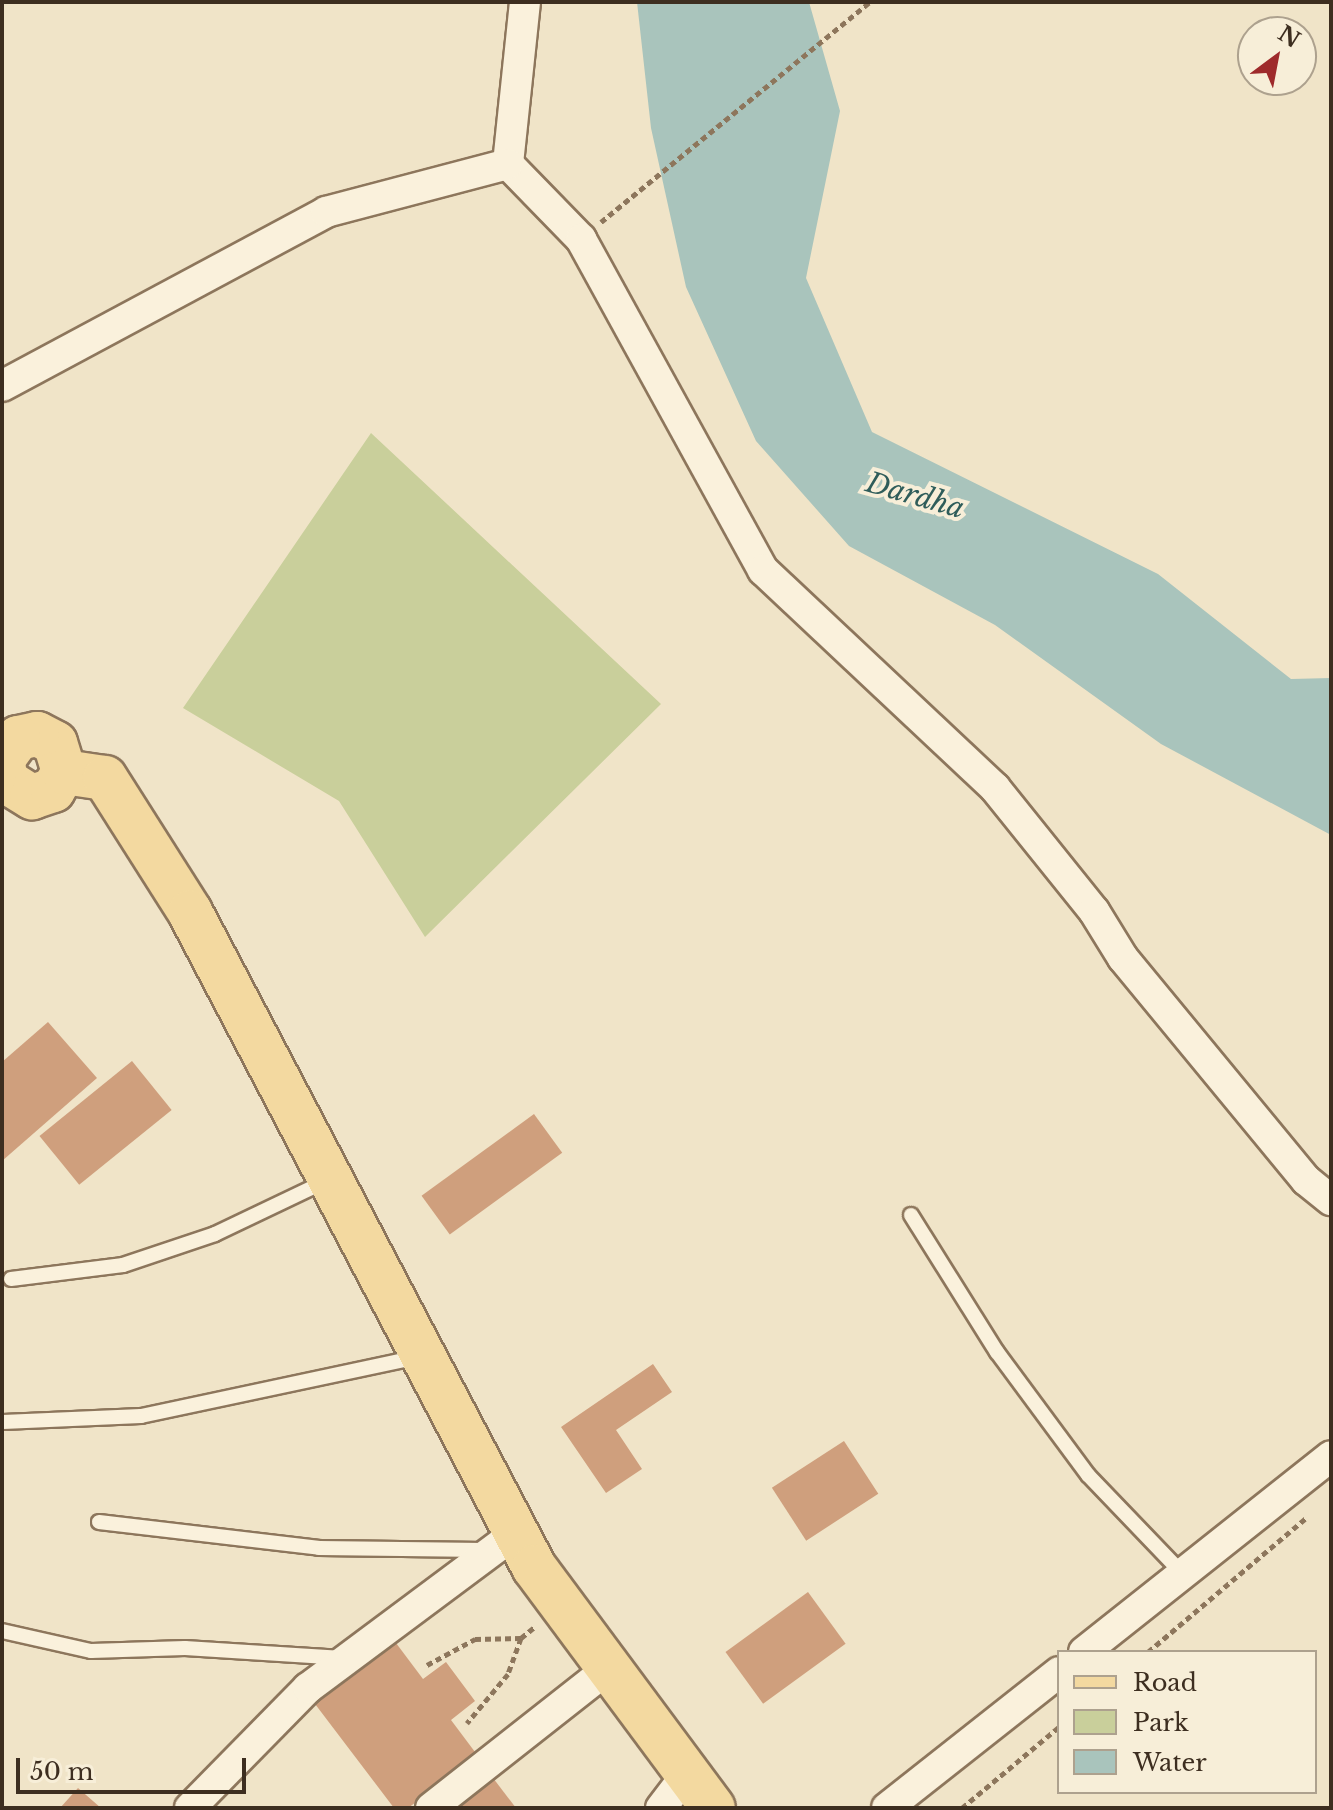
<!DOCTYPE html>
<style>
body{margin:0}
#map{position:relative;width:1333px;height:1810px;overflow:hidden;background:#f0e4c8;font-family:"Libre Baskerville",serif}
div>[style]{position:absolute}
.green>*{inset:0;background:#c9cf9b}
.water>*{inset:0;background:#a9c4bc}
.building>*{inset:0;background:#cf9f7d;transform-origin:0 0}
.path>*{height:5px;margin-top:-2.5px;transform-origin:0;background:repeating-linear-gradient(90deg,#8d765c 0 6px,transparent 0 10px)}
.roads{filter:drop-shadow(2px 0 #8d765c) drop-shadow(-2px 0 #8d765c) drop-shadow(0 2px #8d765c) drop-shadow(0 -2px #8d765c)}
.lane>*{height:14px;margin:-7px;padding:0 7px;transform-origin:7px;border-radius:7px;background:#faf1dc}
.street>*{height:30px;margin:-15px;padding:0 15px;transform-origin:15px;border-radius:15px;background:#faf1dc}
.primary>*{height:44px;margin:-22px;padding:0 22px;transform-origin:22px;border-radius:22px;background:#f3d9a0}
span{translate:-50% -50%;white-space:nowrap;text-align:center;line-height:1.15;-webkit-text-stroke:8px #f7eed8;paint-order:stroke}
.water-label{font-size:28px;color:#2f5d5a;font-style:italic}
.frame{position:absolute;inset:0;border:4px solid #3d2e20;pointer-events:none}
.legend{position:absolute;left:1057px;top:1650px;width:260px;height:144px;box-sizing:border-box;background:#f7eed8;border:2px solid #ada18e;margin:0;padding:10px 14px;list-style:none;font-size:24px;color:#3d2e20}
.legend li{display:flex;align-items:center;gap:16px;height:40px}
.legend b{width:40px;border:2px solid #ada18e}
.north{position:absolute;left:1237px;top:16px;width:80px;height:80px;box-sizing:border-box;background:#f7eed8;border:2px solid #ada18e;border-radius:50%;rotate:32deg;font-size:22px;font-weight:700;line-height:32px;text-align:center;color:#3d2e20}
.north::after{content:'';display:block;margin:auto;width:28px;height:36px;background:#9e2a2b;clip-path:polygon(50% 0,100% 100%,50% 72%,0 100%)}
.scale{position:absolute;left:16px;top:1758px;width:230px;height:36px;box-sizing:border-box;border:4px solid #3d2e20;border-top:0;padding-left:10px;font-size:24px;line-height:28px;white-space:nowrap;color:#3d2e20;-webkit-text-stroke:6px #f7eed8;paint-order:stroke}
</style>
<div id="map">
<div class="green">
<div style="clip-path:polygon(371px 433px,661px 704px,425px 937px,339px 801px,183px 708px)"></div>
</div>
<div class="water">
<div style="clip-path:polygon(637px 2px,809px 2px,840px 111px,806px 278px,872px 432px,1158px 574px,1291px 679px,1331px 678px,1331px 835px,1161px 744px,995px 625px,849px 546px,756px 441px,686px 287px,651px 128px)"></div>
</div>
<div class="building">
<div style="clip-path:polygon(48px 1022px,97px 1078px,2px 1161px,2px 1062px)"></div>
<div style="left:132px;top:1061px;width:63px;height:119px;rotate:51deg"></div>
<div style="left:534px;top:1114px;width:48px;height:139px;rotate:54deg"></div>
<div style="clip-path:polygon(653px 1364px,672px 1392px,616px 1430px,642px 1469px,606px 1493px,561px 1427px)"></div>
<div style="left:844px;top:1441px;width:63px;height:86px;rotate:57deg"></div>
<div style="left:808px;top:1592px;width:64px;height:102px;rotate:54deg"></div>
<div style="clip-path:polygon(393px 1639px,423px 1679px,446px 1662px,475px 1701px,451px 1720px,478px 1756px,408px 1808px,394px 1808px,312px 1700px)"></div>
<div style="clip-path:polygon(490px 1774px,516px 1808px,446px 1808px)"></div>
<div style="clip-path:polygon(78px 1788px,101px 1808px,60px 1808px)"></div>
</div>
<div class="path">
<div style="left:601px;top:222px;width:348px;rotate:-39.3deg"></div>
<div style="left:521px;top:1638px;width:19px;rotate:-39deg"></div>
<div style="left:1148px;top:1652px;width:207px;rotate:-40.3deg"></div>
<div style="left:427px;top:1665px;width:55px;rotate:-28.4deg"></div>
<div style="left:475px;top:1639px;width:46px;rotate:-1.2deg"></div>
<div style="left:521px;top:1638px;width:38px;rotate:110deg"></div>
<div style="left:508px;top:1674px;width:64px;rotate:129.9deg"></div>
<div style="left:962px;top:1808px;width:126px;rotate:-39.9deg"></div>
</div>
<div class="roads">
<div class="lane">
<div style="left:911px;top:1215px;width:162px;rotate:57.9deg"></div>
<div style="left:997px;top:1352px;width:153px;rotate:53.5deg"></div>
<div style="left:1088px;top:1475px;width:137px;rotate:46.2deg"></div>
<div style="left:11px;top:1279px;width:113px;rotate:-7.1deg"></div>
<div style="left:123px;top:1265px;width:97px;rotate:-18.6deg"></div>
<div style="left:215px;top:1234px;width:123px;rotate:-25.5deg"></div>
<div style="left:3px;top:1422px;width:138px;rotate:-2.5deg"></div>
<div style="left:141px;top:1416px;width:284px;rotate:-12deg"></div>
<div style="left:99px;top:1522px;width:222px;rotate:6.7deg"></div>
<div style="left:319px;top:1548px;width:165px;rotate:0.7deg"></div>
<div style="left:2px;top:1631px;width:91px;rotate:12.7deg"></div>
<div style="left:91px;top:1651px;width:94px;rotate:-1.8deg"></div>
<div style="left:185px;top:1648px;width:158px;rotate:3.6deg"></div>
</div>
<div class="street">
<div style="left:525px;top:2px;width:163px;rotate:96deg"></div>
<div style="left:508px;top:164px;width:105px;rotate:45.8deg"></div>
<div style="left:581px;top:239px;width:378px;rotate:61.2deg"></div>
<div style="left:763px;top:570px;width:318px;rotate:43.2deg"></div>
<div style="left:995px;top:788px;width:158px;rotate:51.2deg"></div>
<div style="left:1094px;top:911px;width:55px;rotate:58.3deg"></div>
<div style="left:1123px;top:958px;width:288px;rotate:50.5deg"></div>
<div style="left:1306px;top:1180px;width:32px;rotate:39deg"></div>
<div style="left:2px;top:386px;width:368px;rotate:-28.2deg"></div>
<div style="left:326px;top:212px;width:188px;rotate:-14.8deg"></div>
<div style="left:1084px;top:1652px;width:315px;rotate:-38.4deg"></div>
<div style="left:190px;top:1808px;width:168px;rotate:-45.5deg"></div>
<div style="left:308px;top:1688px;width:259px;rotate:-36.7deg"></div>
<div style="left:431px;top:1808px;width:226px;rotate:-38.2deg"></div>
<div style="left:661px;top:1808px;width:43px;rotate:-52.6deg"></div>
<div style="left:887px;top:1808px;width:219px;rotate:-38.3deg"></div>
</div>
<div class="primary">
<div style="left:2px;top:758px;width:23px;rotate:80deg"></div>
<div style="left:6px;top:781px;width:31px;rotate:32deg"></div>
<div style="left:32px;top:797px;width:22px;rotate:-18deg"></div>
<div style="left:53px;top:790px;width:21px;rotate:-59deg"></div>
<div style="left:64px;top:772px;width:30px;rotate:-107deg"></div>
<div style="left:55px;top:743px;width:20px;rotate:-153deg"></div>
<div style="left:37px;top:734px;width:19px;rotate:168deg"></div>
<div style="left:18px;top:738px;width:27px;rotate:126deg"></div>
<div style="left:64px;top:772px;width:41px;rotate:8.3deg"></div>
<div style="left:105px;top:778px;width:159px;rotate:57.6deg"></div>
<div style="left:190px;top:912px;width:740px;rotate:62.29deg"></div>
<div style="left:534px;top:1567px;width:300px;rotate:53.4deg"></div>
</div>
</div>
<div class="water-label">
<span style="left:915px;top:496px;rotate:16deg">Dardha</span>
</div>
<div class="frame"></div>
<ul class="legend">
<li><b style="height:10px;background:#f3d9a0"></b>Road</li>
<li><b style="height:22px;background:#c9cf9b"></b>Park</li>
<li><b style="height:22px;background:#a9c4bc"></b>Water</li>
</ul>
<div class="north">N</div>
<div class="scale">50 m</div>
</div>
